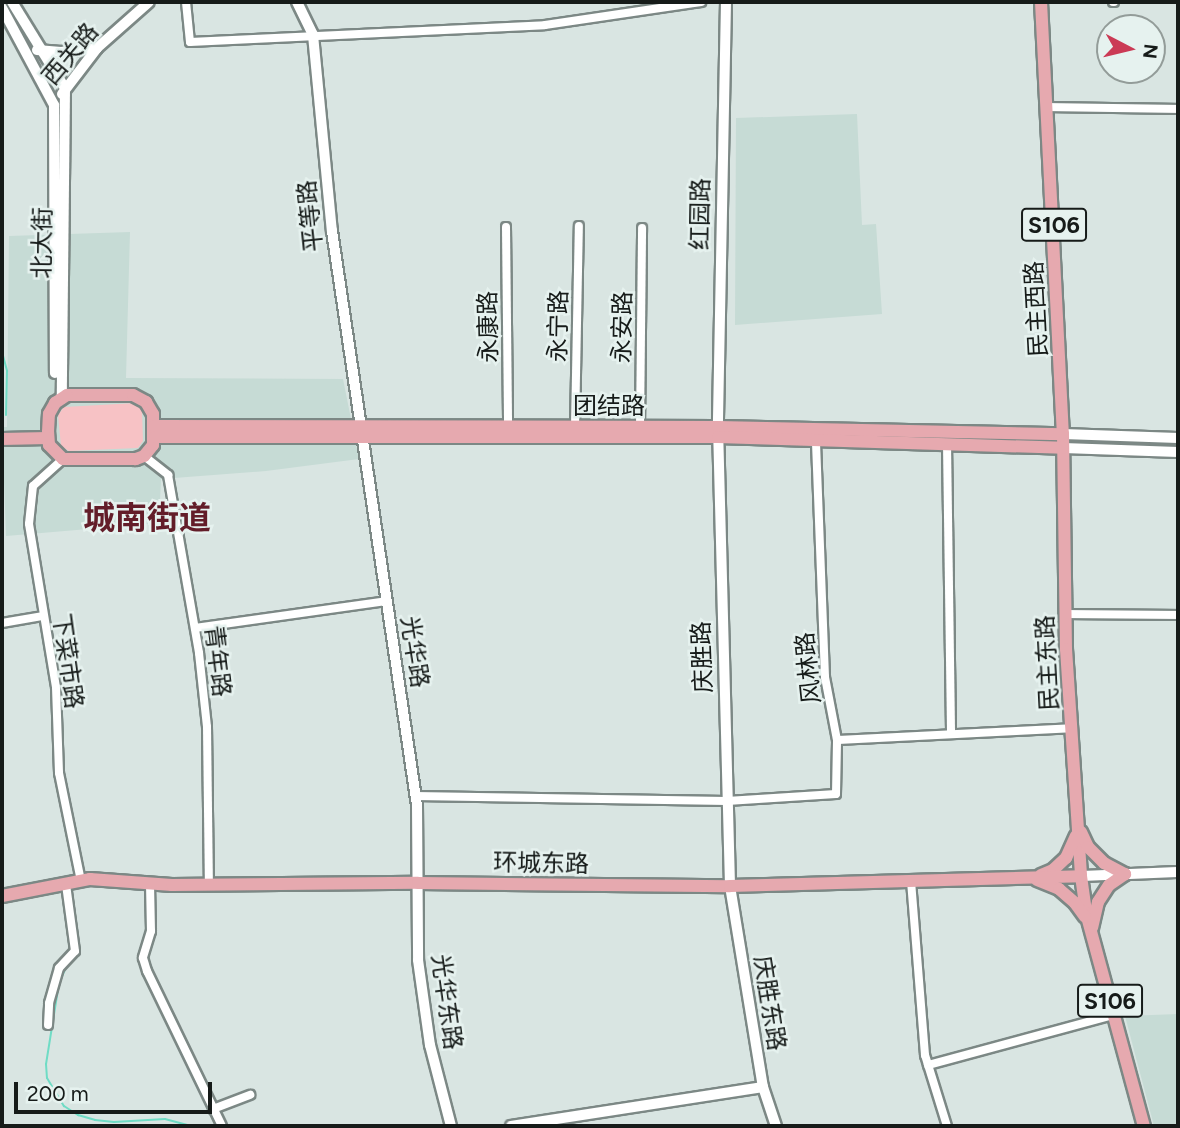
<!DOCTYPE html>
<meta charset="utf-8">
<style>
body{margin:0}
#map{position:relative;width:1180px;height:1128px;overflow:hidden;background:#d9e5e2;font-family:Figtree,"Noto Sans SC",sans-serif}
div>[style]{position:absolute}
.built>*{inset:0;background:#c6dbd5}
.green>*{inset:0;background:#f7c2c5}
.stream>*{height:2px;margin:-1px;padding:0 1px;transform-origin:1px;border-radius:1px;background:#6fdcc5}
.roads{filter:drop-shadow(2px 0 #7c8885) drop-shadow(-2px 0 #7c8885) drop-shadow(0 2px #7c8885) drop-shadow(0 -2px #7c8885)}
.street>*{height:8px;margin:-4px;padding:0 4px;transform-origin:4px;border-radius:4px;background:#fff}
.secondary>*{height:10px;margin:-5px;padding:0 5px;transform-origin:5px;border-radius:5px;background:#fff}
.primary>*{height:12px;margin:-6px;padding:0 6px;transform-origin:6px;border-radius:6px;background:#e6a9af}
span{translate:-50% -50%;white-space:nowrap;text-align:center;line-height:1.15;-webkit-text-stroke:5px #e6f2ef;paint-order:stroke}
.shield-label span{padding:2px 5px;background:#e6f2ef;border:2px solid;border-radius:5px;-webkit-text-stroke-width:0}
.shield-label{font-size:23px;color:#161b19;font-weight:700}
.street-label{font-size:24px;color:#161b19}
.district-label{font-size:32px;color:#631d29;font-weight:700}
.frame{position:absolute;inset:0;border:4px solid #161b19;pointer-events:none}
.north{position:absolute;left:1096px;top:14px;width:70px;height:70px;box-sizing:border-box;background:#e6f2ef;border:2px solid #939c99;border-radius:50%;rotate:97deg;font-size:19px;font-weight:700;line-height:28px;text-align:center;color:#161b19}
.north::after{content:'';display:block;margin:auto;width:24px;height:32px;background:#cb3a55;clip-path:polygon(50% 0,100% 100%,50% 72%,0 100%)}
.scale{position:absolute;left:14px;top:1082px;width:198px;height:32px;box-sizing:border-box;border:4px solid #161b19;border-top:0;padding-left:9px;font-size:21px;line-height:24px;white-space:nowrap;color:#161b19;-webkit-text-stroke:5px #e6f2ef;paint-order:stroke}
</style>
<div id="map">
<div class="built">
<div style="clip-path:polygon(857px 114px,862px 225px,876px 224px,882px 314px,735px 325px,736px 118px)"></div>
<div style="clip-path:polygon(130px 232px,126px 378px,343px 379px,359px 459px,266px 471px,161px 479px,159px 523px,6px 536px,2px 427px,7px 427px,9px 236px)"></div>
<div style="clip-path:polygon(1178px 1014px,1178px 1126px,1154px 1126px,1125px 1016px)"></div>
</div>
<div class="green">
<div style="clip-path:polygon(136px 403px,142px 410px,143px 441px,138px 448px,69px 451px,61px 446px,58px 415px,64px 407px)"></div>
</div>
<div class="stream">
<div style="left:2px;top:352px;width:20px;rotate:75deg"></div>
<div style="left:7px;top:371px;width:44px;rotate:91.3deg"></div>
<div style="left:67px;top:965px;width:20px;rotate:114deg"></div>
<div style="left:59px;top:983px;width:82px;rotate:99.1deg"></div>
<div style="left:46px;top:1064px;width:14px;rotate:86deg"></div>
<div style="left:47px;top:1078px;width:33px;rotate:59deg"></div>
<div style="left:64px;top:1106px;width:17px;rotate:33deg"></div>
<div style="left:78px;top:1115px;width:18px;rotate:16deg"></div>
<div style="left:95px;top:1120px;width:19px;rotate:6deg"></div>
<div style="left:114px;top:1122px;width:51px;rotate:-3.4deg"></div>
<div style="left:165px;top:1119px;width:27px;rotate:15deg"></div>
</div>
<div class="roads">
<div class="street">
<div style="left:186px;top:2px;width:40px;rotate:84.3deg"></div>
<div style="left:190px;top:42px;width:355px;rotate:-2.7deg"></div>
<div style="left:545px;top:25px;width:158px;rotate:-8.4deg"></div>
<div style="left:1113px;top:2px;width:1px"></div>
<div style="left:1048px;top:107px;width:130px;rotate:0.9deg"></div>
<div style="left:506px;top:227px;width:200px;rotate:89.4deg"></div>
<div style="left:575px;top:427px;width:201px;rotate:-88.9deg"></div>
<div style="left:640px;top:427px;width:199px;rotate:-89.4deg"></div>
<div style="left:947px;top:444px;width:290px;rotate:89.2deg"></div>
<div style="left:144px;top:456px;width:31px;rotate:38deg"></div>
<div style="left:168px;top:475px;width:181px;rotate:80.1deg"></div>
<div style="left:199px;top:653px;width:74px;rotate:83.8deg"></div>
<div style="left:207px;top:727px;width:158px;rotate:89.3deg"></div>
<div style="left:63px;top:459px;width:40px;rotate:138deg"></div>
<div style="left:33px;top:486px;width:38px;rotate:96deg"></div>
<div style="left:29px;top:524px;width:165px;rotate:80.6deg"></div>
<div style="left:56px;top:687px;width:86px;rotate:88deg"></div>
<div style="left:59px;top:773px;width:110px;rotate:78.5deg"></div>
<div style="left:1066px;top:614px;width:112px;rotate:0.5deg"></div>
<div style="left:2px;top:623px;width:42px;rotate:-9.7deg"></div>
<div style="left:195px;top:628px;width:193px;rotate:-8deg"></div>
<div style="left:837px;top:740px;width:235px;rotate:-2.9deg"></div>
<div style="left:415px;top:796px;width:312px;rotate:0.9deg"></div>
<div style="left:727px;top:801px;width:109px;rotate:-3.7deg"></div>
<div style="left:836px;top:794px;width:54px;rotate:-88.9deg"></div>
<div style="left:837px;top:740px;width:64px;rotate:-100.8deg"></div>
<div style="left:825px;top:677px;width:239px;rotate:-92.2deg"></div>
<div style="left:911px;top:881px;width:175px;rotate:85.4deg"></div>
<div style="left:925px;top:1055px;width:74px;rotate:72.8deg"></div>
<div style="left:150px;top:884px;width:47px;rotate:88.8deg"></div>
<div style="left:151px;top:931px;width:28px;rotate:107deg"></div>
<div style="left:143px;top:958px;width:14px;rotate:73deg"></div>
<div style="left:147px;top:971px;width:172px;rotate:64.2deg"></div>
<div style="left:48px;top:1025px;width:22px;rotate:-87deg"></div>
<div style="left:49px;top:1003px;width:36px;rotate:-74deg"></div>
<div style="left:59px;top:968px;width:23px;rotate:-47deg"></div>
<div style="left:75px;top:951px;width:68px;rotate:-97.7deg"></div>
<div style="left:928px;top:1065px;width:192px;rotate:-15.1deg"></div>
<div style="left:213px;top:1109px;width:40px;rotate:-21deg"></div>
</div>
<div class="secondary">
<div style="left:12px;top:2px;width:101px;rotate:58.4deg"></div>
<div style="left:65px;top:88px;width:311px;rotate:90.6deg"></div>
<div style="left:297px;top:2px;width:37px;rotate:64deg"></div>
<div style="left:313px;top:35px;width:197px;rotate:84.5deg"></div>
<div style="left:332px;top:231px;width:580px;rotate:81.58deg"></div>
<div style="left:417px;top:805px;width:155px;rotate:89.6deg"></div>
<div style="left:418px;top:960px;width:86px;rotate:82deg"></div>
<div style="left:430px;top:1045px;width:84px;rotate:75.5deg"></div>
<div style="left:726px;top:2px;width:425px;rotate:91.1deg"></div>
<div style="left:718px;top:427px;width:459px;rotate:88.5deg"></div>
<div style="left:730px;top:886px;width:204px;rotate:80.7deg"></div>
<div style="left:763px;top:1087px;width:41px;rotate:71.6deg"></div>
<div style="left:2px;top:8px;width:110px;rotate:61.8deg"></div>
<div style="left:54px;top:105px;width:268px;rotate:89.8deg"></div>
<div style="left:37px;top:50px;width:24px;rotate:5deg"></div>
<div style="left:61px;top:52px;width:36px;rotate:-6deg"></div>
<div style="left:62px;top:94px;width:58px;rotate:-52.7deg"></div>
<div style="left:97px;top:48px;width:69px;rotate:-41.5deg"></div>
<div style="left:1063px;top:434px;width:115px;rotate:2deg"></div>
<div style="left:1063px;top:448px;width:115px;rotate:2deg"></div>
<div style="left:1081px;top:876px;width:97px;rotate:-2.4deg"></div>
<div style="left:511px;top:1126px;width:255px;rotate:-8.8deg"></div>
</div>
<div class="primary">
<div style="left:1041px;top:2px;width:433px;rotate:87.1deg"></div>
<div style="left:1063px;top:434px;width:215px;rotate:89.2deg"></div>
<div style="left:1066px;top:649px;width:227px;rotate:86.2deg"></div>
<div style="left:1081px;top:876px;width:37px;rotate:82deg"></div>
<div style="left:1086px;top:913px;width:221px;rotate:74.8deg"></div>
<div style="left:67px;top:395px;width:66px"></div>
<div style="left:133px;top:395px;width:15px;rotate:28deg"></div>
<div style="left:146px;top:402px;width:14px;rotate:60deg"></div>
<div style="left:153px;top:414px;width:31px;rotate:90deg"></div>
<div style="left:153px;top:445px;width:14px;rotate:129deg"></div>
<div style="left:144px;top:456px;width:9px;rotate:159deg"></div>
<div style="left:136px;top:459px;width:73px;rotate:180deg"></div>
<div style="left:63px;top:459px;width:20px;rotate:-135deg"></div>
<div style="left:49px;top:445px;width:13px;rotate:-94deg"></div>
<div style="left:48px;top:432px;width:18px;rotate:-87deg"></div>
<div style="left:49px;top:414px;width:13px;rotate:-61deg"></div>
<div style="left:55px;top:403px;width:14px;rotate:-34deg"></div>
<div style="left:154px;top:426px;width:564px;rotate:0.1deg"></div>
<div style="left:718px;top:427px;width:345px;rotate:1.2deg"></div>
<div style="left:155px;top:437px;width:563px"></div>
<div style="left:718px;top:437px;width:345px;rotate:1.8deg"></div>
<div style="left:2px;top:439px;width:46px;rotate:-1.2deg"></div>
<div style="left:1081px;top:832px;width:17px;rotate:65deg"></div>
<div style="left:1088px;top:847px;width:23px;rotate:45deg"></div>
<div style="left:1104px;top:863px;width:24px;rotate:28deg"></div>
<div style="left:1125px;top:874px;width:19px;rotate:145deg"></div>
<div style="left:1109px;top:885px;width:20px;rotate:123deg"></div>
<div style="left:1098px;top:902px;width:26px;rotate:103deg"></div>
<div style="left:1041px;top:875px;width:13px;rotate:-23deg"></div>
<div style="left:1053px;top:870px;width:18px;rotate:-43deg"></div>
<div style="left:1066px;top:858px;width:24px;rotate:-66deg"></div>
<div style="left:1037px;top:880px;width:24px;rotate:22deg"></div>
<div style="left:1059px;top:889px;width:21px;rotate:41deg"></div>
<div style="left:1075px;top:903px;width:17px;rotate:54deg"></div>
<div style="left:2px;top:896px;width:90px;rotate:-10.9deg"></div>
<div style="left:90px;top:879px;width:82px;rotate:4.2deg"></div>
<div style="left:172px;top:885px;width:246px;rotate:-0.5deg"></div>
<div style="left:418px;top:883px;width:312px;rotate:0.6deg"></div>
<div style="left:730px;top:886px;width:351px;rotate:-1.6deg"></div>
</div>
</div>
<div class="shield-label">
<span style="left:1054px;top:225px">S106</span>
<span style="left:1110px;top:1001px">S106</span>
</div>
<div class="street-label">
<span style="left:70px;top:54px;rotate:-50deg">西关路</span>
<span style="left:700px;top:214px;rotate:-89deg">红园路</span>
<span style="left:310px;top:216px;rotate:-96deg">平等路</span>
<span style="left:42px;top:243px;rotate:-89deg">北大街</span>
<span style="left:1036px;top:309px;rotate:-93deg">民主西路</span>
<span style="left:558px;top:326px;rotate:-89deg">永宁路</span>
<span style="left:488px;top:327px;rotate:-91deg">永康路</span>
<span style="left:622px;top:327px;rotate:-89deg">永安路</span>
<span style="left:609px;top:406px">团结路</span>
<span style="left:415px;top:652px;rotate:81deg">光华路</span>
<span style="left:702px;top:657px;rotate:-92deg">庆胜路</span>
<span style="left:68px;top:661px;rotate:82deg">下菜市路</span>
<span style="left:218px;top:661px;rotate:83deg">青年路</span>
<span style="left:1047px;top:663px;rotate:-93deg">民主东路</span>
<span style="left:808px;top:668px;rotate:-96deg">风林路</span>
<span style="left:541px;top:863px;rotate:1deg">环城东路</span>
<span style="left:447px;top:1002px;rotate:82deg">光华东路</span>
<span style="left:770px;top:1003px;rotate:81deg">庆胜东路</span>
</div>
<div class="district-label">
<span style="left:147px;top:518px">城南街道</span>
</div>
<div class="frame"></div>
<div class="north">N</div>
<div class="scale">200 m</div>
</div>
